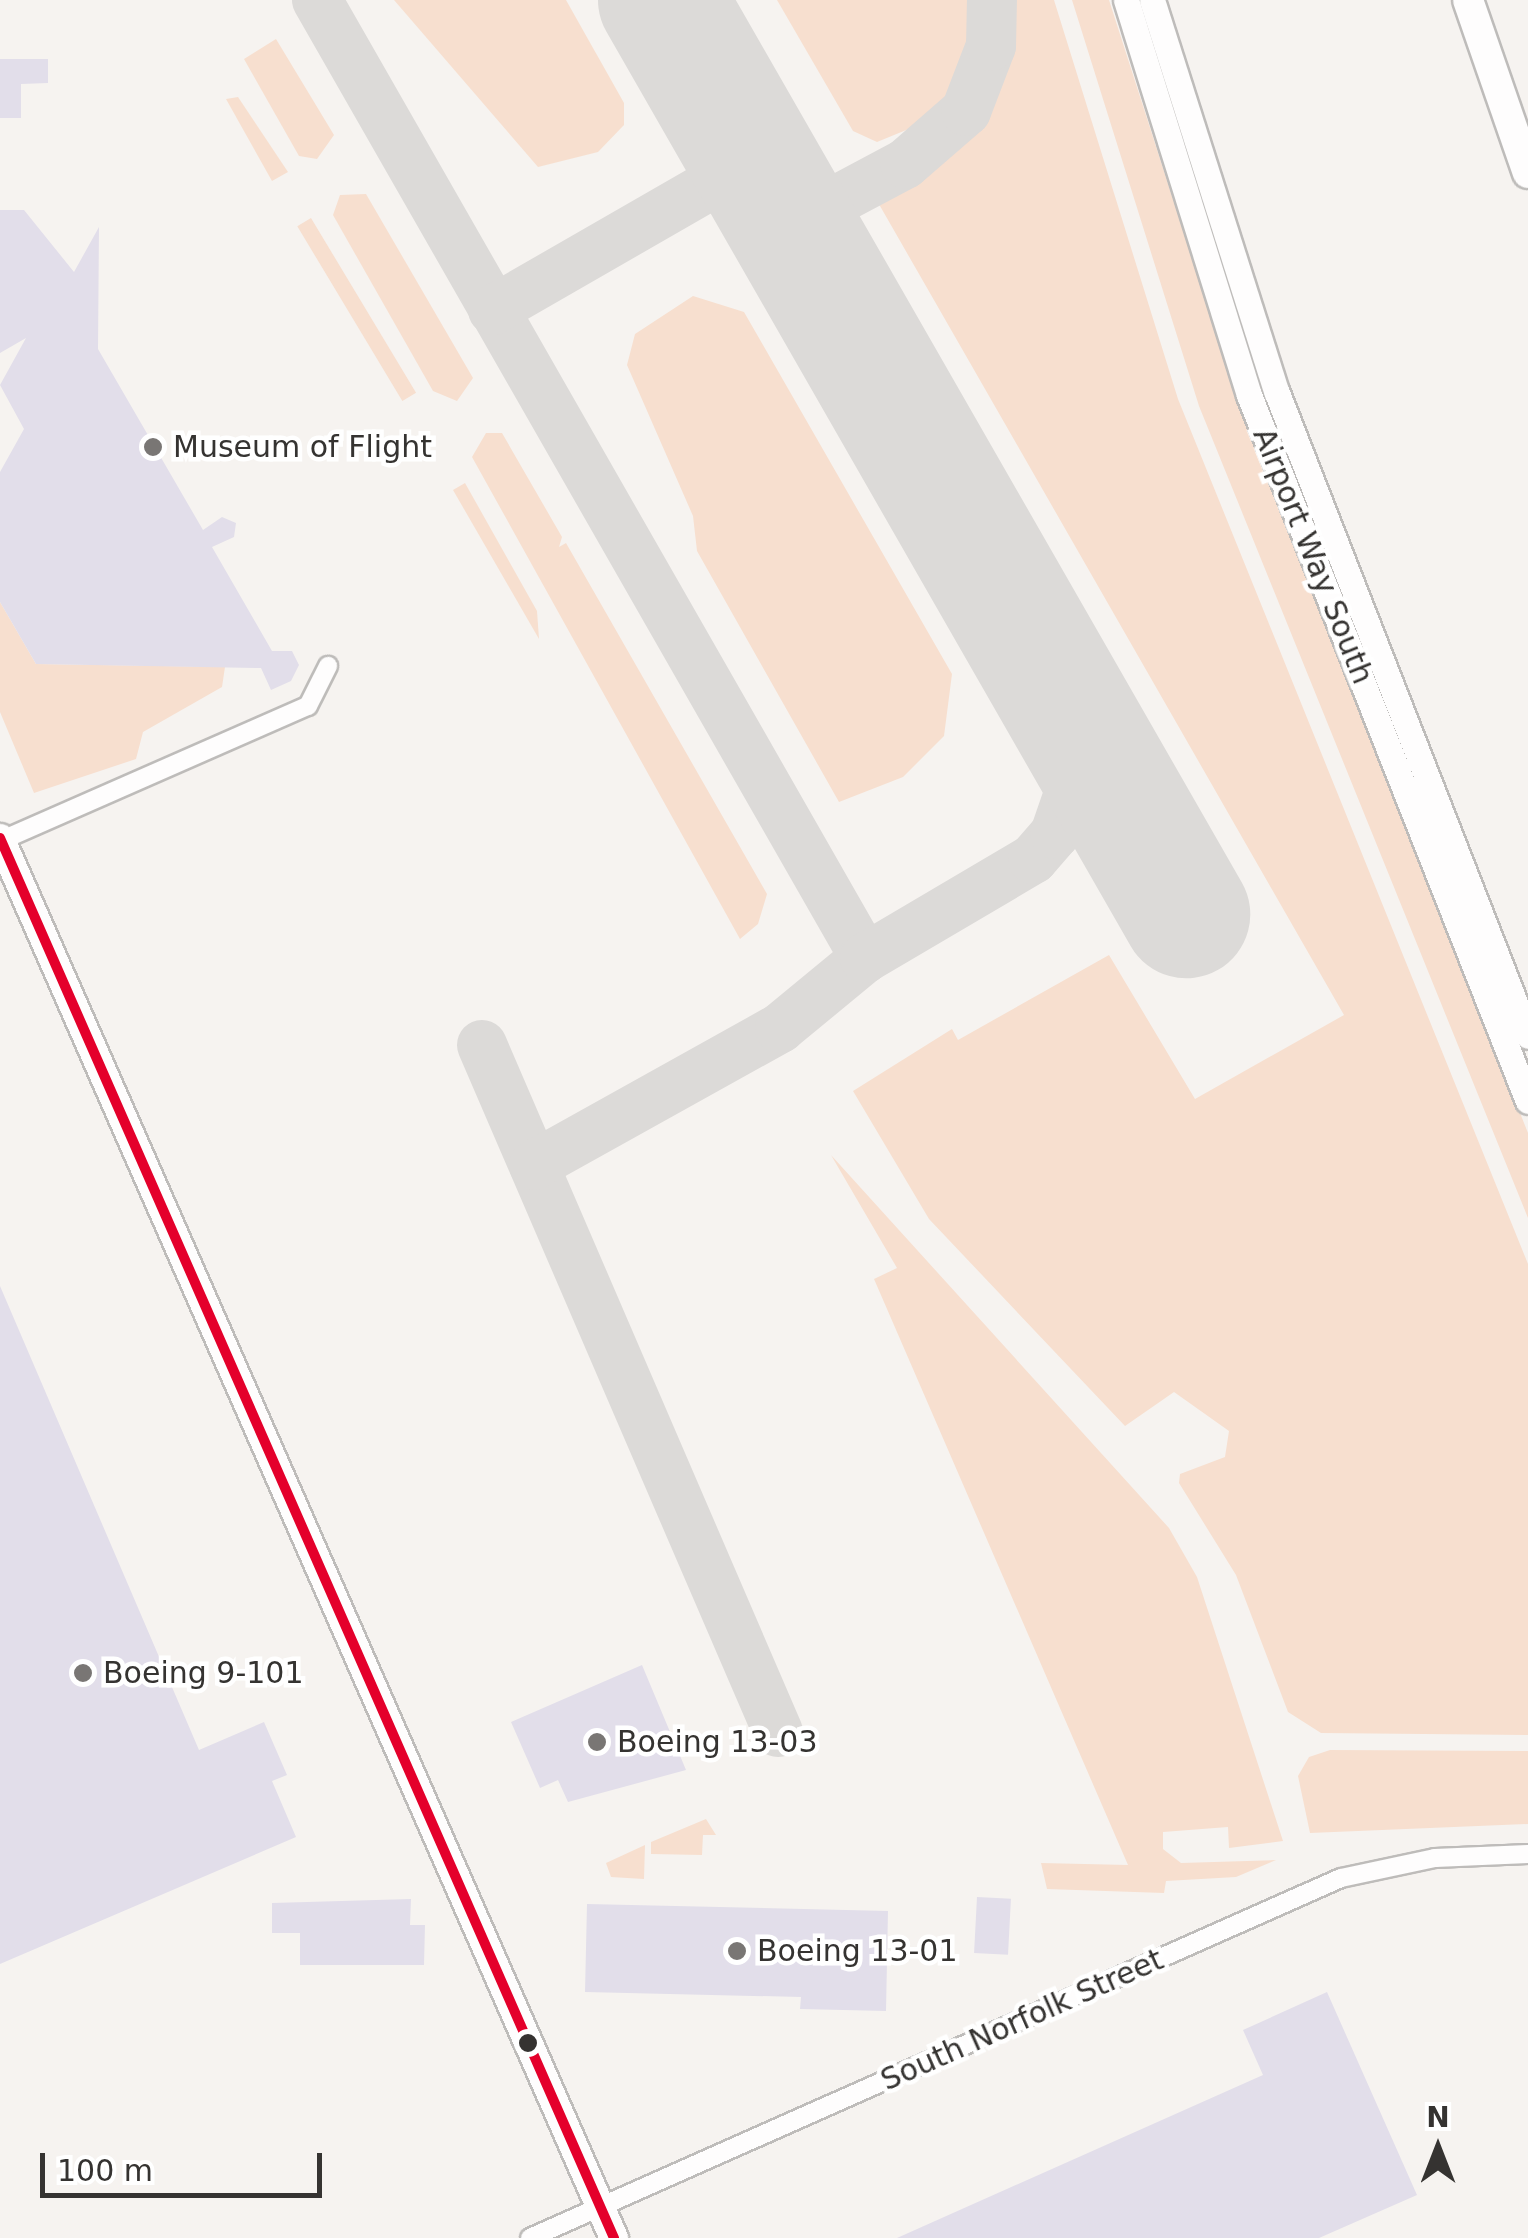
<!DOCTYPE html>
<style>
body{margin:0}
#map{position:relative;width:1528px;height:2238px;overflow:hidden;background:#f6f3f0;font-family:"DejaVu Sans",sans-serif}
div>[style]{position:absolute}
.green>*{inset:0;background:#f7dfcf;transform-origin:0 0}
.taxiway>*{height:50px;margin:-25px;padding:0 25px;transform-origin:25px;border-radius:25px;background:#dcdad8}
.runway>*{height:128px;margin:-64px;padding:0 64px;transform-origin:64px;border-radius:64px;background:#dcdad8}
.building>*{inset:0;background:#e2deea;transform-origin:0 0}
.roads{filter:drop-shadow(2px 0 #bebcba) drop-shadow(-2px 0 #bebcba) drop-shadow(0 2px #bebcba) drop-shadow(0 -2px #bebcba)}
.minor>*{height:18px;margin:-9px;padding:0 9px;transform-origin:9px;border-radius:9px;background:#fefdfd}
.secondary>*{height:25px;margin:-12.5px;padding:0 12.5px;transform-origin:12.5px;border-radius:12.5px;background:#fefdfd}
.primary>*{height:28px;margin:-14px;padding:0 14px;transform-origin:14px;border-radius:14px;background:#fefdfd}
.motorway>*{height:30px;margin:-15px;padding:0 15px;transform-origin:15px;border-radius:15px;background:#fefdfd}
.bus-1>*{height:10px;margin:-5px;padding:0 5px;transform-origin:5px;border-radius:5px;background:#e4002b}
.dots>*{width:28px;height:28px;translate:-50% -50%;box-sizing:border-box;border:5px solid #fff;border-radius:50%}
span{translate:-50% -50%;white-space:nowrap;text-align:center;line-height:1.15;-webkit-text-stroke:9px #fff;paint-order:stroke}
.poi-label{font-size:30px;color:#353331}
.left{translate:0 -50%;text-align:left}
.street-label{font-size:30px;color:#353331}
.north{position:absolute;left:1388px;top:2098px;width:100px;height:100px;-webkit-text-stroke:8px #fff;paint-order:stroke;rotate:0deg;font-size:28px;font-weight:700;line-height:40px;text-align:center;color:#353331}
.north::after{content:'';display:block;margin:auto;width:35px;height:45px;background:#353331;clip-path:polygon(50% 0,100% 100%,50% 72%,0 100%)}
.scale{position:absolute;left:40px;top:2153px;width:282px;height:45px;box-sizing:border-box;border:5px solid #353331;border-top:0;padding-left:12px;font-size:30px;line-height:35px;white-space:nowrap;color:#353331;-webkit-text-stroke:8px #fff;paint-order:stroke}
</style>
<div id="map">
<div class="green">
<div style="clip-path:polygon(394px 0,566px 0,624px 103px,624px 125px,598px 152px,538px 167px)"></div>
<div style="clip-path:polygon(777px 0,974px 0,974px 46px,933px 119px,877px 142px,853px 131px)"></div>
<div style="clip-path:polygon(1007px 0,1054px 0,1178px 399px,1528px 1264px,1528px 1735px,1321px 1733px,1288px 1712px,1236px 1575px,1179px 1483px,1180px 1474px,1225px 1457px,1229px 1431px,1174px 1392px,1125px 1426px,929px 1219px,853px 1091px,952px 1029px,958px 1040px,1109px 955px,1195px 1099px,1344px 1015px,876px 199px,964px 138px,1004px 51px)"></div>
<div style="clip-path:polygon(1072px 0,1109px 0,1239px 405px,1528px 1133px,1528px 1218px,1199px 406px)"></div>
<div style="clip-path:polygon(276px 39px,334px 135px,317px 159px,299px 156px,244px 59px)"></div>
<div style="clip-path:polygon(238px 97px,288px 172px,272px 181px,226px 99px)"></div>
<div style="clip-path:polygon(366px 194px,473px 378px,457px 401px,433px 391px,333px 215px,340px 195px)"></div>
<div style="left:311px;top:218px;width:204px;height:16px;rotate:59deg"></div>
<div style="clip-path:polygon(693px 296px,744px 312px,952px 674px,944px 736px,903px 777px,839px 802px,697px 551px,693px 516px,627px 365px,635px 334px)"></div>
<div style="clip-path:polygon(486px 433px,502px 433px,562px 537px,559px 547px,566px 543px,767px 894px,758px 924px,740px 939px,472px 457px)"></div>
<div style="clip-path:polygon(465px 483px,537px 611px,539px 639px,453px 490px)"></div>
<div style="clip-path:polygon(0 602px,36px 664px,225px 667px,222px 687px,143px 732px,136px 759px,34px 793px,0 712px)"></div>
<div style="clip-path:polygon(831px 1155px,1169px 1528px,1197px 1577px,1283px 1841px,1229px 1848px,1228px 1827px,1163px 1832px,1163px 1849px,1181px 1863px,1276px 1860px,1236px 1877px,1166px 1881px,1164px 1893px,1047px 1889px,1041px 1863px,1128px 1865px,874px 1279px,897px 1268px)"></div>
<div style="clip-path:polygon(1330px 1750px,1528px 1751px,1528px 1824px,1310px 1833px,1298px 1776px,1309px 1757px)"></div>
<div style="clip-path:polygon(706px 1819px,716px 1835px,703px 1835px,702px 1855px,651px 1854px,651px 1842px)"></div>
<div style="clip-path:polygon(645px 1845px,644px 1879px,611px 1877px,606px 1863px)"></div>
</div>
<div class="taxiway">
<div style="left:317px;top:0;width:1104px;rotate:60.23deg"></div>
<div style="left:792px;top:224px;width:128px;rotate:-28deg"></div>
<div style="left:905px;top:164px;width:81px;rotate:-41deg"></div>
<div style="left:966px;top:111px;width:70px;rotate:-69deg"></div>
<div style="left:991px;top:46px;width:46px;rotate:-88.8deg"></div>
<div style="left:493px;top:310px;width:301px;rotate:-29.9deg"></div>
<div style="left:482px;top:1045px;width:748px;rotate:66.69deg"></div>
<div style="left:534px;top:1165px;width:282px;rotate:-29.1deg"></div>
<div style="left:780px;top:1028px;width:110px;rotate:-39.5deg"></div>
<div style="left:865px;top:958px;width:195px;rotate:-30.5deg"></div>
<div style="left:1033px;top:859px;width:33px;rotate:-49deg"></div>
<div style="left:1055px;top:834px;width:61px;rotate:-71deg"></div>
<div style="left:1075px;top:776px;width:82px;rotate:-100.5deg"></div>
</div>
<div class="runway">
<div style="left:662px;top:0;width:1054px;rotate:60.17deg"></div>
</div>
<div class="building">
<div style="clip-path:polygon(0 59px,48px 59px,48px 83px,21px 84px,21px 118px,0 118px)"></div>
<div style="clip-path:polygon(0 210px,24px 210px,74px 272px,99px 227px,98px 349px,203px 530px,222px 517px,236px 523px,234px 537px,212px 547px,272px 651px,292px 651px,299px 665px,291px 681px,271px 690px,261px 668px,36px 664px,0 602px,0 472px,24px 429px,0 385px,26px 338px,0 353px)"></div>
<div style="clip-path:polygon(0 1286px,199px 1750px,264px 1722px,287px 1775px,272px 1781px,296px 1837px,0 1964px)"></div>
<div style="clip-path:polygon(642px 1665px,686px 1770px,568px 1802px,558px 1780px,540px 1788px,511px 1722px)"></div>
<div style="left:977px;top:1897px;width:34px;height:56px;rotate:3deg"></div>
<div style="clip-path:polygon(411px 1899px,410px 1925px,425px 1925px,424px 1965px,300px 1965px,300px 1933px,272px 1933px,272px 1903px)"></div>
<div style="clip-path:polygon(587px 1904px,888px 1911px,886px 2011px,800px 2009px,801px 1997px,585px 1992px)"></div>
<div style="clip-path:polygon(1327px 1992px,1417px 2195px,1319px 2238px,897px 2238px,1263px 2075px,1243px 2030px)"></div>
</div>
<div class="roads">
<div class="minor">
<div style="left:0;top:841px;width:336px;rotate:-23.7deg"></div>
<div style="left:308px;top:706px;width:45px;rotate:-63.4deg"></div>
<div style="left:530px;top:2238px;width:887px;rotate:-23.94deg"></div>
<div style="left:1341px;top:1878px;width:96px;rotate:-12deg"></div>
<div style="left:1435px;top:1858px;width:93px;rotate:-2.5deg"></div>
</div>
<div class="secondary">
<div style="left:1126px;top:0;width:414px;rotate:72.7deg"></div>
<div style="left:1249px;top:395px;width:759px;rotate:68.44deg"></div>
<div style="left:1152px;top:0;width:412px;rotate:72.4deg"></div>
<div style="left:1277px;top:393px;width:690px;rotate:68.68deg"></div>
</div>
<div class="primary">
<div style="left:0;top:838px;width:1529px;rotate:66.32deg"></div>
</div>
<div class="motorway">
<div style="left:1468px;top:0;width:183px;rotate:70.9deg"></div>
</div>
</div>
<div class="bus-1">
<div style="left:0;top:838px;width:1529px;rotate:66.32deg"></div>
</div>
<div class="dots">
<div style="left:153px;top:447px;background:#797674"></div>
<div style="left:83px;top:1673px;background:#797674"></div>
<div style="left:597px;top:1742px;background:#797674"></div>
<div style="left:737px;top:1951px;background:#797674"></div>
<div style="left:528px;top:2043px;background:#353331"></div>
</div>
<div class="poi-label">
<span class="left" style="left:173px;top:447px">Museum of Flight</span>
<span class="left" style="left:103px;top:1673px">Boeing 9-101</span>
<span class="left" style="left:617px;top:1742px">Boeing 13-03</span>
<span class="left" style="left:757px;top:1951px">Boeing 13-01</span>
</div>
<div class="street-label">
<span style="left:1313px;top:556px;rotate:68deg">Airport Way South</span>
<span style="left:1022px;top:2020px;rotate:-24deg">South Norfolk Street</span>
</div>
<div class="north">N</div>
<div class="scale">100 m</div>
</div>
